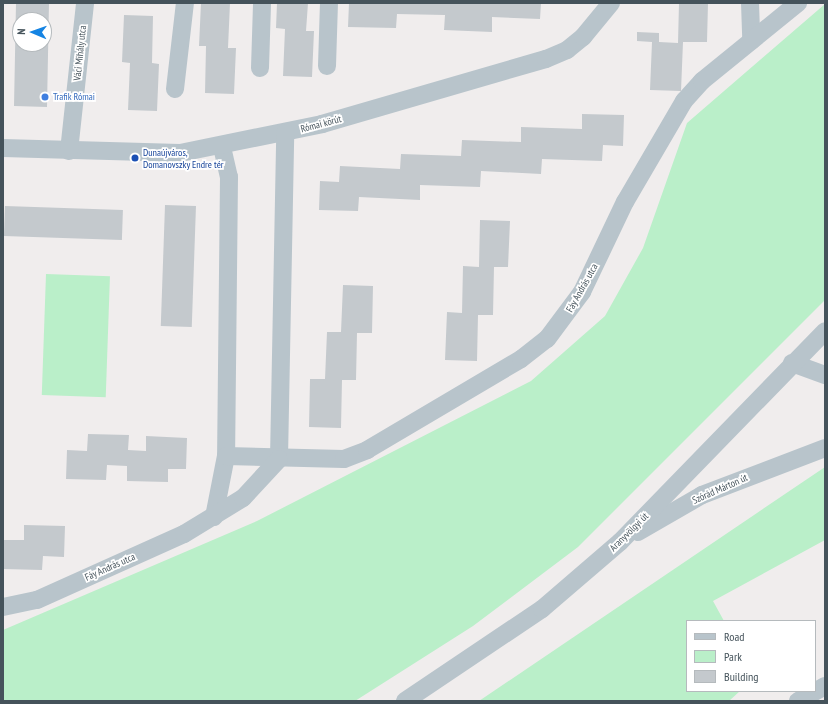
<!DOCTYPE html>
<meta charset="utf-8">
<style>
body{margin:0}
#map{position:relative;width:828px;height:704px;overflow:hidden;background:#f0eded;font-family:"PT Sans Narrow",sans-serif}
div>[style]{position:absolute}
.green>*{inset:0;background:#baefc9;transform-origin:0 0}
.building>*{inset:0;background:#c4c9cd;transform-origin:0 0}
.minor>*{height:18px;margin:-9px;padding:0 9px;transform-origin:9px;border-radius:9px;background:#b8c4cb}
.dots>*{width:11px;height:11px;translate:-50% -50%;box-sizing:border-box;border:2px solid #fff;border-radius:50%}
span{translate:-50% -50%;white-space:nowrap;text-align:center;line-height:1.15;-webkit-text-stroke:3.5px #fff;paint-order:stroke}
.street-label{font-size:10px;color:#45535b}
.shop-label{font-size:10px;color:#366cbe}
.left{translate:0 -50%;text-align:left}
.transit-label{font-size:10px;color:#164399}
.frame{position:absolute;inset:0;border:4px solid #45535b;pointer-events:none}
.legend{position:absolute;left:686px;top:620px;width:130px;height:72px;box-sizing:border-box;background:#fff;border:1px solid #b5babd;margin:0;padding:5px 7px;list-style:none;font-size:12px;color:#45535b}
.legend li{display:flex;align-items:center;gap:8px;height:20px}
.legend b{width:20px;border:1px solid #b5babd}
.north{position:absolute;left:12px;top:12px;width:40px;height:40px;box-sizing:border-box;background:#fff;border:1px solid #b5babd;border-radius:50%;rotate:272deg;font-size:11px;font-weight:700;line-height:16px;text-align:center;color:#45535b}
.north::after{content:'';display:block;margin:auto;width:14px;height:18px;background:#1584e3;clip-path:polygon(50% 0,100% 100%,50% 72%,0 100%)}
</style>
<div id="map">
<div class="green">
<div style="clip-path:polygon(825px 4px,825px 300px,578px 547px,473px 626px,355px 701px,3px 701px,3px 630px,257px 521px,531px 381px,605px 316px,643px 248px,687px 123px)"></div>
<div style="left:46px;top:274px;width:64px;height:121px;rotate:2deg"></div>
<div style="clip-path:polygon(825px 467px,825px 540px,713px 601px,724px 621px,687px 621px,687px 691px,740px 691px,729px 701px,479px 701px)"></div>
</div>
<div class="building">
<div style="clip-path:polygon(evenodd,16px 3px,49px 3px,47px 107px,14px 106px,16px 3px,20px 20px,44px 20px,44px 44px,20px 44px,20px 20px)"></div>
<div style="clip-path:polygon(201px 3px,230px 3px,228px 48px,236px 48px,234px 94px,205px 93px,206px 46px,199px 46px)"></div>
<div style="clip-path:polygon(277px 3px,308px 3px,306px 31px,314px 31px,312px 77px,283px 76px,285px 29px,276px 28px)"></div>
<div style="clip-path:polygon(349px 3px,541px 3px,540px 19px,492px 17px,492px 32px,444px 30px,445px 15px,397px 14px,396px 28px,348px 27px)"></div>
<div style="clip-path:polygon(679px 3px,708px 3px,707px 42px,683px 42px,681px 91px,650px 90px,652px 42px,637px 41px,637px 32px,659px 33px,659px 42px,678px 43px)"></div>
<div style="clip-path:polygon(124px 15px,153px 16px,152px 63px,159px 64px,157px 111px,128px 110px,130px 63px,122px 62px)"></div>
<div style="clip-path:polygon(582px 114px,624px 115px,623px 146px,603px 145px,602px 161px,542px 159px,541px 174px,481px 171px,480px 187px,420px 185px,420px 200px,359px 197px,358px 211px,319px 210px,320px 181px,339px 182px,340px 166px,400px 169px,401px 154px,461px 156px,462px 140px,521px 142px,521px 127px,582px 129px)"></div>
<div style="left:165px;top:205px;width:31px;height:121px;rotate:2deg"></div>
<div style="left:5px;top:206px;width:118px;height:30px;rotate:2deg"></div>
<div style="clip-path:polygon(480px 220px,510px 221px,508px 267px,494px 267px,493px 315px,478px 315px,477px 361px,445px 360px,447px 312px,462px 313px,463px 266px,479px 267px)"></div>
<div style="clip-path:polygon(343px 285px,373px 286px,372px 333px,357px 333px,356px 380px,342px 380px,341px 428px,309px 427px,310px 379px,325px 379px,327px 332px,341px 332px)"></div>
<div style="clip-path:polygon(88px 434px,129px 435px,128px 450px,146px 451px,146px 436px,187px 438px,186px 469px,168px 469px,168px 482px,127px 481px,127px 466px,107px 465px,106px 480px,66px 479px,67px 450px,87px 451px)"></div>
<div style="clip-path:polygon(24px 525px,65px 526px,64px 557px,43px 556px,42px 570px,3px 569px,3px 540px,24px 540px)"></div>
</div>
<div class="minor">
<div style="left:750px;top:3px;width:38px;rotate:88deg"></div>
<div style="left:327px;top:66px;width:63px;rotate:-88.2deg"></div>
<div style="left:260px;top:68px;width:65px;rotate:-88.2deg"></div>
<div style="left:175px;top:89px;width:87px;rotate:-83.4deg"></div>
<div style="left:222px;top:147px;width:31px;rotate:77deg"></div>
<div style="left:229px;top:177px;width:279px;rotate:90.6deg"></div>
<div style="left:3px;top:148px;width:177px;rotate:1.6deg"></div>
<div style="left:180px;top:153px;width:145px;rotate:-11.5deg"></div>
<div style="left:322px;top:124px;width:233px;rotate:-16.2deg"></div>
<div style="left:546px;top:59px;width:23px;rotate:-23deg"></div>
<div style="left:567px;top:50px;width:21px;rotate:-39deg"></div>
<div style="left:583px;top:37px;width:44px;rotate:-50.5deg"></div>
<div style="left:69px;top:151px;width:149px;rotate:-83.8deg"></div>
<div style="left:792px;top:363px;width:35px;rotate:20deg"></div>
<div style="left:279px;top:459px;width:326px;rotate:-88.9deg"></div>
<div style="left:214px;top:517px;width:62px;rotate:-78.9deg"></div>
<div style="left:226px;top:456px;width:118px;rotate:1.5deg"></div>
<div style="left:344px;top:459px;width:25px;rotate:-21deg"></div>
<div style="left:367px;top:450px;width:179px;rotate:-30.6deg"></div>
<div style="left:521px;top:359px;width:33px;rotate:-38deg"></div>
<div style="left:547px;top:339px;width:59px;rotate:-53.3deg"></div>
<div style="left:582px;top:292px;width:100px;rotate:-64.5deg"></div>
<div style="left:625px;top:202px;width:117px;rotate:-59.7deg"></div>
<div style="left:684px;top:101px;width:27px;rotate:-48deg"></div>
<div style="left:702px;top:81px;width:124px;rotate:-39.1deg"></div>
<div style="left:638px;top:532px;width:74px;rotate:-30deg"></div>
<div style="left:702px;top:495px;width:132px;rotate:-20.9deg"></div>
<div style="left:3px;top:607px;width:35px;rotate:-12deg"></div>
<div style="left:37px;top:600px;width:161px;rotate:-24.2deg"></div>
<div style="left:184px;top:534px;width:69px;rotate:-31.4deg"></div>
<div style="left:243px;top:498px;width:53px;rotate:-47.3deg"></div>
<div style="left:405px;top:701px;width:165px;rotate:-33.9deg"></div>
<div style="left:542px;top:609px;width:103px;rotate:-40.7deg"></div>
<div style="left:620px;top:542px;width:294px;rotate:-45.8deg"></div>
<div style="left:798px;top:701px;width:31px;rotate:-29deg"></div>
</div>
<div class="dots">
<div style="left:45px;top:97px;background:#3f7fe0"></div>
<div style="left:135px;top:158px;background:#1a4fb4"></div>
</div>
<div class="street-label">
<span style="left:80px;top:53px;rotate:-84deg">Váci Mihály utca</span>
<span style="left:321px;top:124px;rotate:-15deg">Római körút</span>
<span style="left:582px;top:288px;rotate:-61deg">Fáy András utca</span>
<span style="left:720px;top:489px;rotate:-24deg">Szórád Márton út</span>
<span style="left:629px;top:532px;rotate:-45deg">Aranyvölgyi út</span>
<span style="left:110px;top:567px;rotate:-24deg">Fáy András utca</span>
</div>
<div class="shop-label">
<span class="left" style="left:53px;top:97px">Trafik Római</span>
</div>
<div class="transit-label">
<span class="left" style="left:143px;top:158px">Dunaújváros,<br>Domanovszky Endre tér</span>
</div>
<div class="frame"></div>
<ul class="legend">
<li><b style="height:5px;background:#b8c4cb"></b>Road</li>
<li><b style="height:11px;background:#baefc9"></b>Park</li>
<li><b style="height:11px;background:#c4c9cd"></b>Building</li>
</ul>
<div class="north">N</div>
</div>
